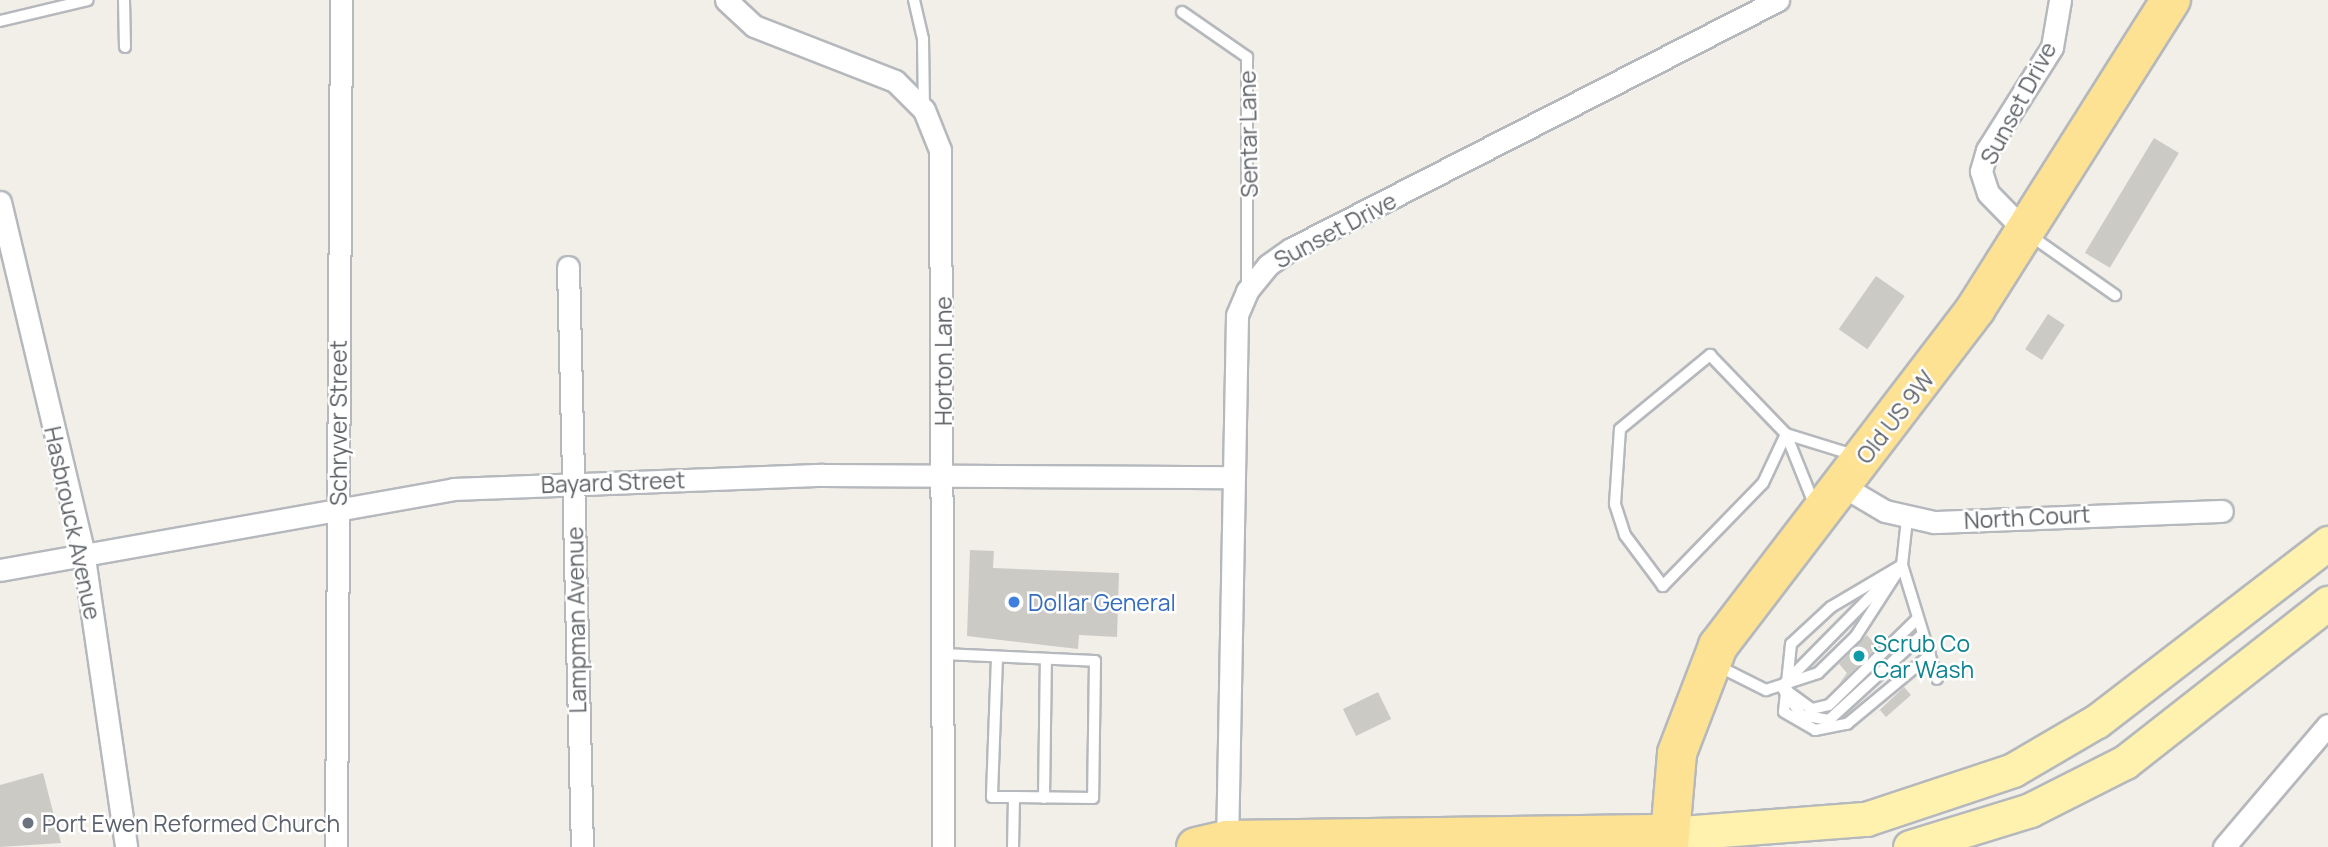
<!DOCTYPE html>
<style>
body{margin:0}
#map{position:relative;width:2328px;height:847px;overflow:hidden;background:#f1efe8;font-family:Manrope,sans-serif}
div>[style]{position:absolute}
.building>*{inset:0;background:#cccac5;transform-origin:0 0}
.roads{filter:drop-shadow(2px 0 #b5b8bc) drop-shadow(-2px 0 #b5b8bc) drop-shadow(0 2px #b5b8bc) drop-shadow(0 -2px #b5b8bc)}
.lane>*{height:10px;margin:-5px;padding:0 5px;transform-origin:5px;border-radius:5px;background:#fff}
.street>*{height:21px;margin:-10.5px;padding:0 10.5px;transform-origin:10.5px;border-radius:10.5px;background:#fff}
.primary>*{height:33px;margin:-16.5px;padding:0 16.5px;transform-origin:16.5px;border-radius:16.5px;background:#fff2af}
.highway>*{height:38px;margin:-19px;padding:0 19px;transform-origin:19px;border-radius:19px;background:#fde293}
.dots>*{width:19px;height:19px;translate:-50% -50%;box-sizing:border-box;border:4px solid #fff;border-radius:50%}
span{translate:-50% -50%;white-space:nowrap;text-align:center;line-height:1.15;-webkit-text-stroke:5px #fff;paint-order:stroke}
.street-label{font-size:23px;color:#5f6368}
.shop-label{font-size:23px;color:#366cbe}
.left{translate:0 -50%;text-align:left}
.culture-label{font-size:23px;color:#0d838f}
.worship-label{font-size:23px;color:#5b616d}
</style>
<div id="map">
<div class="building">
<div style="left:2154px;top:138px;width:29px;height:134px;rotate:31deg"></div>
<div style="left:1876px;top:276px;width:35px;height:65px;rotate:35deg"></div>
<div style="left:2048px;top:314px;width:20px;height:42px;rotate:33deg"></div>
<div style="clip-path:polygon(970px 550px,994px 551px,993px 568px,1119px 573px,1117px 637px,1079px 635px,1078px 649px,967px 636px)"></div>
<div style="clip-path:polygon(1867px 635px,1877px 647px,1839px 684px,1847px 673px,1839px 664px)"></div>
<div style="clip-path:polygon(1904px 687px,1911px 695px,1886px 717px,1880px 710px,1870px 719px)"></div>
<div style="left:1378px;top:692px;width:30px;height:39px;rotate:64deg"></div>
<div style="clip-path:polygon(43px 773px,61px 843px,0 847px,0 785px)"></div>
</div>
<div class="roads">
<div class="lane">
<div style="left:124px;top:0;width:47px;rotate:88.8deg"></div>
<div style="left:914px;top:0;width:40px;rotate:77deg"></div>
<div style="left:923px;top:39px;width:68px;rotate:89.2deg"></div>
<div style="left:1182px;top:12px;width:79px;rotate:34.7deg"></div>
<div style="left:1247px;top:57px;width:231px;rotate:90deg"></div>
<div style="left:0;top:21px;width:90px;rotate:-13.4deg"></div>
<div style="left:2031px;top:236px;width:103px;rotate:35.1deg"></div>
<div style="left:1786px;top:434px;width:54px;rotate:115.1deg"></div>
<div style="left:1763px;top:483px;width:144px;rotate:134.2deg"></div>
<div style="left:1663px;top:586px;width:64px;rotate:-126.7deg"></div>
<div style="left:1625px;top:535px;width:33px;rotate:-108deg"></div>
<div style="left:1615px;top:504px;width:75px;rotate:-86.2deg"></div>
<div style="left:1620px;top:429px;width:117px;rotate:-39.4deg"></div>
<div style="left:1710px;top:355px;width:110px;rotate:46.1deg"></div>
<div style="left:1786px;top:434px;width:78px;rotate:68.1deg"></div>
<div style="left:1786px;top:434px;width:71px;rotate:17.2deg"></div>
<div style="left:1907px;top:519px;width:46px;rotate:96.2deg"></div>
<div style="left:1902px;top:565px;width:119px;rotate:72.9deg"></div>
<div style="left:1902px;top:565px;width:82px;rotate:149.4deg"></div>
<div style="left:1831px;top:607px;width:54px;rotate:137.2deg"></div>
<div style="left:1791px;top:644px;width:68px;rotate:95.9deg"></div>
<div style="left:1784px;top:712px;width:36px;rotate:30deg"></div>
<div style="left:1815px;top:730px;width:33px;rotate:-11deg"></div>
<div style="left:1847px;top:724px;width:108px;rotate:-39.7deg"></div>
<div style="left:943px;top:654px;width:152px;rotate:2.6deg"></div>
<div style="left:1095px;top:661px;width:137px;rotate:90.8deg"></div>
<div style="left:1093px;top:798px;width:79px;rotate:-179.3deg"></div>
<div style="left:1014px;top:797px;width:50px;rotate:91.1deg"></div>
<div style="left:997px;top:658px;width:139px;rotate:92.1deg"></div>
<div style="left:992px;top:797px;width:22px"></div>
<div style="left:1718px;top:666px;width:54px;rotate:26.6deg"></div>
<div style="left:1766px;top:690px;width:55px;rotate:-18.1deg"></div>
<div style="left:1818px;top:673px;width:53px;rotate:-44.2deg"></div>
<div style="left:1856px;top:636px;width:81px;rotate:-57.1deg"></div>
<div style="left:1783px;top:685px;width:149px;rotate:-45.3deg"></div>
<div style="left:1783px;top:689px;width:32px;rotate:55deg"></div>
<div style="left:1801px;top:715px;width:28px;rotate:10deg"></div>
<div style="left:1829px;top:720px;width:127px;rotate:-42.5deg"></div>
<div style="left:1787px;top:691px;width:31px;rotate:36deg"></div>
<div style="left:1812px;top:709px;width:17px;rotate:-13deg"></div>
<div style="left:1829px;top:705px;width:124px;rotate:-44.3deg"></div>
<div style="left:1044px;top:798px;width:139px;rotate:-89.2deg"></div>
</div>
<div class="street">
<div style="left:726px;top:0;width:38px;rotate:43deg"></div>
<div style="left:754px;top:26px;width:151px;rotate:21.3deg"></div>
<div style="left:895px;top:81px;width:41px;rotate:45deg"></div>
<div style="left:924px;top:110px;width:43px;rotate:68.2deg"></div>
<div style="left:940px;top:150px;width:697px;rotate:89.75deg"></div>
<div style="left:0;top:202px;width:359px;rotate:76.6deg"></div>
<div style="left:83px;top:551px;width:299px;rotate:81.7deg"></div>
<div style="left:2026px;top:232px;width:54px;rotate:-134.3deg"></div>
<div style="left:1988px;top:193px;width:23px;rotate:-108deg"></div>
<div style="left:1981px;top:171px;width:22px;rotate:-74deg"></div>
<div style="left:1987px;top:150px;width:122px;rotate:-57.7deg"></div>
<div style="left:2052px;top:47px;width:48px;rotate:-80.3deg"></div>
<div style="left:568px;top:267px;width:580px;rotate:88.62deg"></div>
<div style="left:1841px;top:485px;width:51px;rotate:30.6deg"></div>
<div style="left:1885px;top:511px;width:50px;rotate:12.7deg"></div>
<div style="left:1934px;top:522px;width:288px;rotate:-2.2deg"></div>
<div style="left:0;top:570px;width:460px;rotate:-10.1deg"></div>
<div style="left:453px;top:489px;width:370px;rotate:-2.2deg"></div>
<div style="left:823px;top:475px;width:411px;rotate:0.3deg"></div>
<div style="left:336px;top:847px;width:847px;rotate:-89.66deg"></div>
<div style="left:1227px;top:847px;width:532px;rotate:-88.92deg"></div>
<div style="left:1237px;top:315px;width:26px;rotate:-67deg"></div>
<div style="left:1247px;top:291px;width:33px;rotate:-51deg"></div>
<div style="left:1268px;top:265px;width:28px;rotate:-35deg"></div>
<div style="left:1291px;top:249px;width:547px;rotate:-27.08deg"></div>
<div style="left:2224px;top:847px;width:160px;rotate:-49.6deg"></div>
</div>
<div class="primary">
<div style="left:1669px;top:834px;width:198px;rotate:-4.4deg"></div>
<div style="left:1866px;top:819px;width:155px;rotate:-18.4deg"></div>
<div style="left:2013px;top:770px;width:97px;rotate:-30.3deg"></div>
<div style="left:2097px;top:721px;width:292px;rotate:-37.6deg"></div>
<div style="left:1910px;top:847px;width:126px;rotate:-17.1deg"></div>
<div style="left:2030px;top:810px;width:106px;rotate:-26.8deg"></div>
<div style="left:2125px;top:762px;width:258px;rotate:-38.1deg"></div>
</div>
<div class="highway">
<div style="left:1196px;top:847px;width:32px;rotate:-13deg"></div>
<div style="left:1227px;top:840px;width:442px;rotate:-0.8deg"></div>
<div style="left:1669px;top:847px;width:94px;rotate:-85.1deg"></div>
<div style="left:1677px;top:753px;width:115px;rotate:-69deg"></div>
<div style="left:1718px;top:646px;width:425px;rotate:-52.6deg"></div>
<div style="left:1976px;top:308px;width:365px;rotate:-57.7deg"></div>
</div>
</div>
<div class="dots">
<div style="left:1014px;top:602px;background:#3f7fe0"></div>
<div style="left:1859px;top:656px;background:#0f9aa8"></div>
<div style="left:28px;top:823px;background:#6b7280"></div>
</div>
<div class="street-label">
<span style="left:2018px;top:103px;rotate:-62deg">Sunset Drive</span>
<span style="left:1248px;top:134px;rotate:-91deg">Sentar Lane</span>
<span style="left:1335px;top:230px;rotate:-28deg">Sunset Drive</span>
<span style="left:943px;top:361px;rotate:-90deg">Horton Lane</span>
<span style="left:1895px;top:417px;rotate:-52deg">Old US 9W</span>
<span style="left:338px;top:423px;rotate:-90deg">Schryver Street</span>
<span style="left:613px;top:482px;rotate:-2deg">Bayard Street</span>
<span style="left:2027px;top:517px;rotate:-3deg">North Court</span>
<span style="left:73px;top:523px;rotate:78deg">Hasbrouck Avenue</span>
<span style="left:576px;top:620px;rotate:-91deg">Lampman Avenue</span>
</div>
<div class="shop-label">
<span class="left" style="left:1028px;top:602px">Dollar General</span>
</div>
<div class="culture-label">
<span class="left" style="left:1873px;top:656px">Scrub Co<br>Car Wash</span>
</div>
<div class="worship-label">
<span class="left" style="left:42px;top:823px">Port Ewen Reformed Church</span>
</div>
</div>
